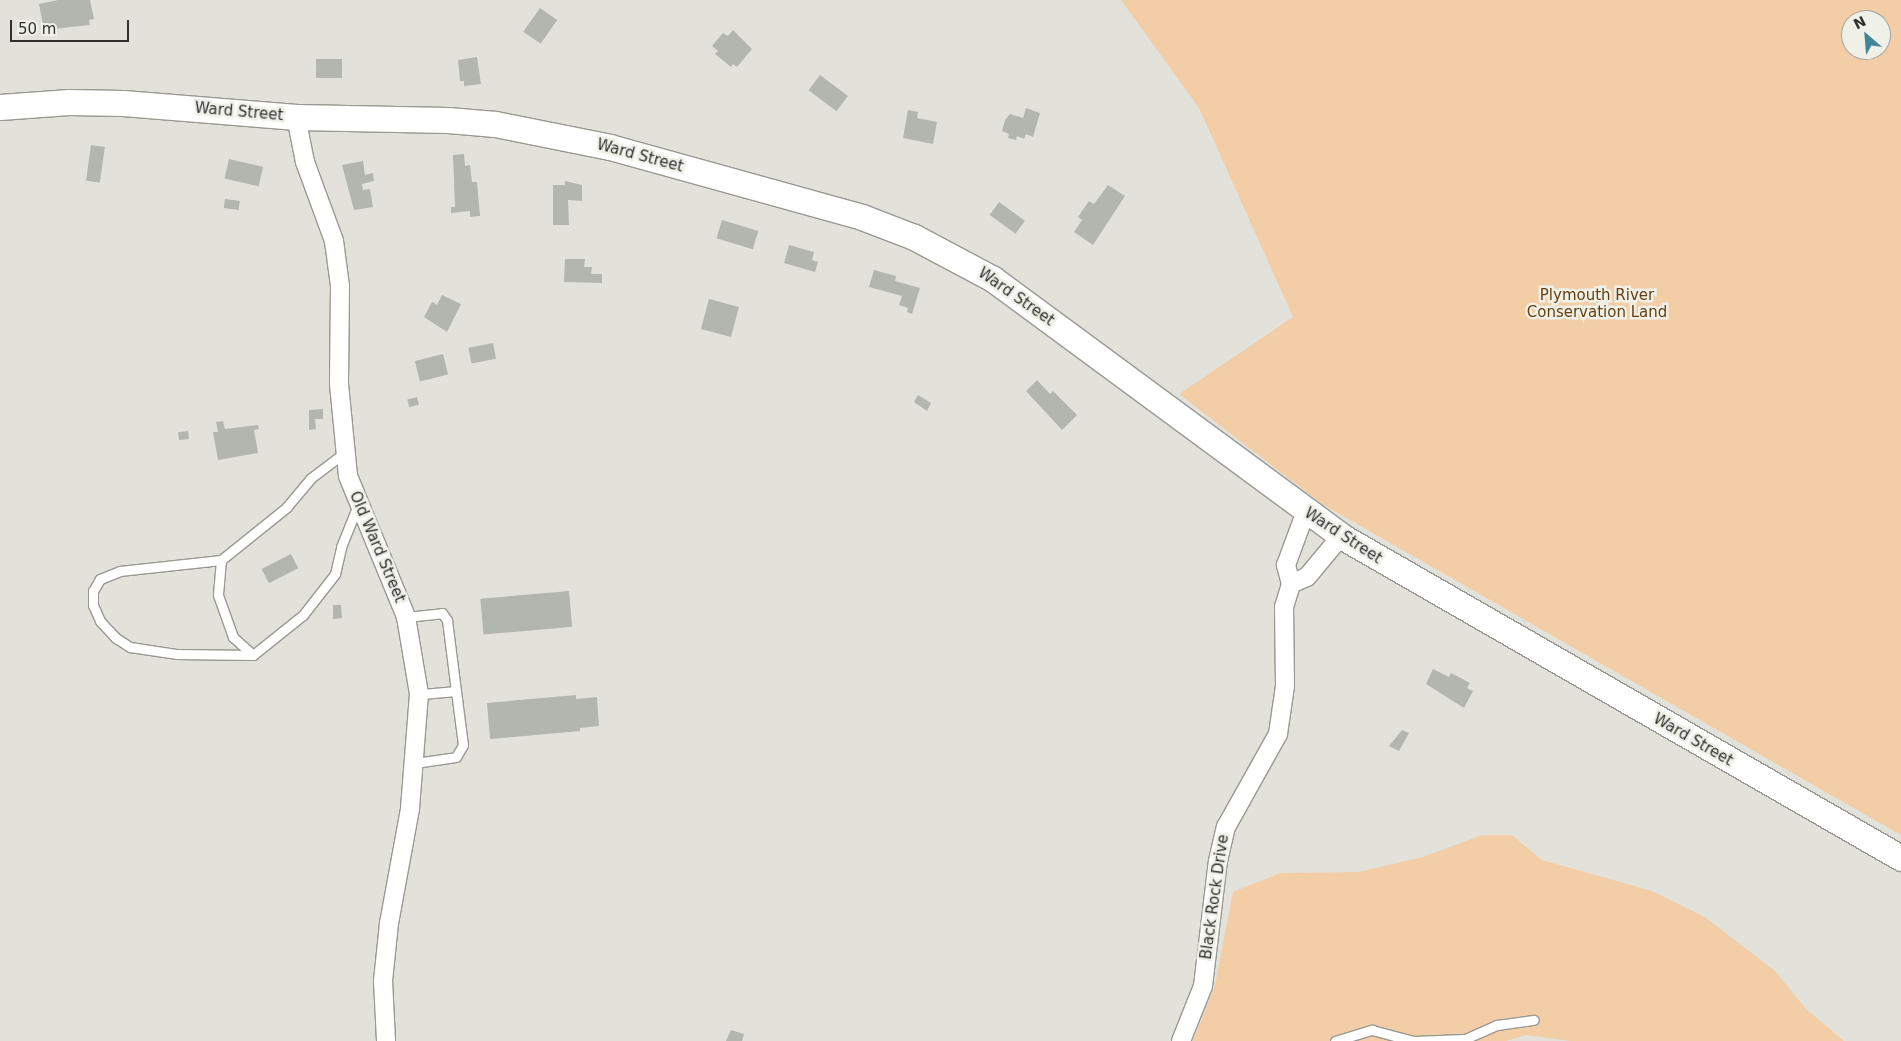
<!DOCTYPE html>
<style>
body{margin:0}
#map{position:relative;width:1901px;height:1041px;overflow:hidden;background:#e2e2db;font-family:"DejaVu Sans",sans-serif}
div>[style]{position:absolute}
.green>*{inset:0;background:#f3cda6}
.building>*{inset:0;background:#b2b6af;transform-origin:0 0}
.roads{filter:drop-shadow(1px 0 #999993) drop-shadow(-1px 0 #999993) drop-shadow(0 1px #999993) drop-shadow(0 -1px #999993)}
.lane>*{height:9px;margin:-4.5px;padding:0 4.5px;transform-origin:4.5px;border-radius:4.5px;background:#fff}
.street>*{height:18px;margin:-9px;padding:0 9px;transform-origin:9px;border-radius:9px;background:#fff}
.secondary>*{height:25px;margin:-12.5px;padding:0 12.5px;transform-origin:12.5px;border-radius:12.5px;background:#fff}
span{translate:-50% -50%;white-space:nowrap;text-align:center;line-height:1.15;-webkit-text-stroke:5px #eff0e8;paint-order:stroke}
.street-label{font-size:15px;color:#30302d}
.park-label{font-size:15px;color:#68400f}
.north{position:absolute;left:1841px;top:10px;width:50px;height:50px;box-sizing:border-box;background:#eff0e8;border:1px solid #a3a39d;border-radius:50%;rotate:333deg;font-size:14px;font-weight:700;line-height:20px;text-align:center;color:#30302d}
.north::after{content:'';display:block;margin:auto;width:18px;height:22px;background:#438497;clip-path:polygon(50% 0,100% 100%,50% 72%,0 100%)}
.scale{position:absolute;left:10px;top:20px;width:119px;height:22px;box-sizing:border-box;border:2px solid #30302d;border-top:0;padding-left:6px;font-size:15px;line-height:18px;white-space:nowrap;color:#30302d;-webkit-text-stroke:4px #eff0e8;paint-order:stroke}
</style>
<div id="map">
<div class="green">
<div style="clip-path:polygon(evenodd,1121px 0,1901px 0,1901px 835px,1322px 504px,1179px 394px,1293px 317px,1199px 108px,1121px 0,1851px 20px,1881px 20px,1881px 50px,1851px 50px,1851px 20px)"></div>
<div style="clip-path:polygon(1482px 835px,1512px 835px,1542px 860px,1652px 891px,1705px 917px,1775px 971px,1806px 1009px,1844px 1041px,1570px 1041px,1526px 1035px,1506px 1041px,1193px 1041px,1215px 985px,1233px 892px,1280px 873px,1358px 872px,1423px 857px)"></div>
</div>
<div class="building">
<div style="clip-path:polygon(58px 0,90px 0,94px 19px,89px 20px,90px 25px,44px 30px,39px 4px)"></div>
<div style="left:540px;top:8px;width:21px;height:29px;rotate:35deg"></div>
<div style="clip-path:polygon(733px 30px,752px 49px,737px 67px,733px 64px,731px 67px,715px 54px,718px 51px,712px 46px,723px 33px,728px 36px)"></div>
<div style="clip-path:polygon(477px 57px,481px 84px,464px 86px,464px 81px,460px 81px,458px 60px)"></div>
<div style="left:342px;top:59px;width:19px;height:26px;rotate:90deg"></div>
<div style="left:820px;top:75px;width:35px;height:19px;rotate:37deg"></div>
<div style="clip-path:polygon(1026px 108px,1040px 113px,1033px 137px,1026px 134px,1024px 139px,1017px 136px,1016px 140px,1008px 138px,1009px 134px,1002px 131px,1005px 120px,1010px 114px,1023px 118px)"></div>
<div style="clip-path:polygon(908px 110px,918px 112px,917px 118px,937px 122px,933px 144px,903px 138px)"></div>
<div style="left:91px;top:145px;width:14px;height:36px;rotate:8deg"></div>
<div style="clip-path:polygon(464px 154px,465px 166px,470px 165px,472px 182px,477px 182px,480px 216px,470px 217px,470px 211px,451px 213px,451px 207px,455px 207px,453px 155px)"></div>
<div style="left:229px;top:159px;width:35px;height:20px;rotate:13deg"></div>
<div style="clip-path:polygon(363px 161px,365px 175px,373px 173px,374px 181px,362px 184px,363px 190px,370px 189px,373px 207px,354px 210px,342px 165px)"></div>
<div style="clip-path:polygon(565px 181px,582px 185px,582px 201px,568px 200px,569px 225px,553px 225px,553px 185px,565px 185px)"></div>
<div style="clip-path:polygon(1108px 185px,1125px 196px,1093px 245px,1074px 232px,1082px 220px,1078px 217px,1089px 201px,1094px 204px)"></div>
<div style="left:225px;top:199px;width:15px;height:9px;rotate:8deg"></div>
<div style="left:999px;top:202px;width:32px;height:16px;rotate:36deg"></div>
<div style="left:722px;top:220px;width:38px;height:19px;rotate:17deg"></div>
<div style="clip-path:polygon(789px 245px,814px 252px,812px 260px,818px 262px,815px 272px,784px 263px)"></div>
<div style="clip-path:polygon(565px 259px,585px 259px,584px 267px,592px 267px,591px 274px,602px 274px,602px 283px,564px 282px)"></div>
<div style="clip-path:polygon(874px 270px,896px 276px,895px 281px,920px 288px,912px 314px,907px 312px,908px 308px,899px 305px,902px 296px,869px 287px)"></div>
<div style="clip-path:polygon(442px 295px,461px 304px,447px 332px,424px 317px,432px 302px,437px 305px)"></div>
<div style="left:709px;top:299px;width:31px;height:31px;rotate:15deg"></div>
<div style="left:493px;top:343px;width:16px;height:25px;rotate:79deg"></div>
<div style="left:443px;top:354px;width:21px;height:29px;rotate:76deg"></div>
<div style="clip-path:polygon(1037px 380px,1050px 394px,1053px 391px,1077px 415px,1062px 430px,1026px 391px)"></div>
<div style="clip-path:polygon(918px 395px,931px 403px,927px 411px,914px 402px)"></div>
<div style="left:417px;top:397px;width:8px;height:10px;rotate:76deg"></div>
<div style="clip-path:polygon(323px 409px,323px 419px,315px 419px,316px 429px,309px 430px,309px 410px)"></div>
<div style="clip-path:polygon(223px 421px,225px 429px,258px 425px,259px 429px,254px 430px,258px 453px,218px 460px,213px 432px,218px 432px,216px 422px)"></div>
<div style="left:188px;top:431px;width:8px;height:10px;rotate:83deg"></div>
<div style="left:291px;top:554px;width:16px;height:33px;rotate:63deg"></div>
<div style="left:569px;top:591px;width:36px;height:89px;rotate:85deg"></div>
<div style="clip-path:polygon(333px 605px,341px 605px,342px 618px,333px 619px)"></div>
<div style="clip-path:polygon(1433px 669px,1449px 677px,1451px 673px,1470px 683px,1467px 688px,1473px 691px,1464px 708px,1426px 684px)"></div>
<div style="clip-path:polygon(576px 695px,576px 699px,597px 697px,599px 726px,580px 728px,580px 731px,490px 739px,487px 703px)"></div>
<div style="clip-path:polygon(1402px 730px,1409px 733px,1399px 751px,1389px 746px)"></div>
<div style="clip-path:polygon(731px 1030px,744px 1034px,742px 1041px,726px 1041px)"></div>
</div>
<div class="roads">
<div class="lane">
<div style="left:344px;top:453px;width:41px;rotate:142.9deg"></div>
<div style="left:311px;top:478px;width:38px;rotate:130deg"></div>
<div style="left:287px;top:507px;width:85px;rotate:141.2deg"></div>
<div style="left:221px;top:560px;width:35px;rotate:95deg"></div>
<div style="left:218px;top:595px;width:45px;rotate:70.3deg"></div>
<div style="left:233px;top:637px;width:27px;rotate:42deg"></div>
<div style="left:253px;top:655px;width:64px;rotate:-38.7deg"></div>
<div style="left:303px;top:615px;width:52px;rotate:-52deg"></div>
<div style="left:335px;top:574px;width:28px;rotate:-77deg"></div>
<div style="left:341px;top:547px;width:45px;rotate:-68deg"></div>
<div style="left:221px;top:560px;width:102px;rotate:173.8deg"></div>
<div style="left:120px;top:571px;width:22px;rotate:158deg"></div>
<div style="left:100px;top:579px;width:14px;rotate:120deg"></div>
<div style="left:93px;top:591px;width:14px;rotate:90deg"></div>
<div style="left:93px;top:605px;width:17px;rotate:66deg"></div>
<div style="left:100px;top:621px;width:23px;rotate:47deg"></div>
<div style="left:116px;top:638px;width:17px;rotate:33deg"></div>
<div style="left:130px;top:647px;width:48px;rotate:8.5deg"></div>
<div style="left:177px;top:654px;width:76px;rotate:0.8deg"></div>
<div style="left:406px;top:617px;width:36px;rotate:-6deg"></div>
<div style="left:442px;top:613px;width:9px;rotate:54deg"></div>
<div style="left:447px;top:620px;width:72px;rotate:82.8deg"></div>
<div style="left:415px;top:763px;width:41px;rotate:-8.3deg"></div>
<div style="left:456px;top:757px;width:14px;rotate:-60deg"></div>
<div style="left:463px;top:745px;width:54px;rotate:-97.4deg"></div>
<div style="left:456px;top:691px;width:37px;rotate:175deg"></div>
<div style="left:1335px;top:1041px;width:39px;rotate:-17deg"></div>
<div style="left:1372px;top:1030px;width:42px;rotate:15deg"></div>
<div style="left:1413px;top:1041px;width:52px;rotate:-2.2deg"></div>
<div style="left:1465px;top:1039px;width:35px;rotate:-24deg"></div>
<div style="left:1497px;top:1025px;width:37px;rotate:-8deg"></div>
</div>
<div class="street">
<div style="left:296px;top:117px;width:46px;rotate:78.7deg"></div>
<div style="left:305px;top:162px;width:84px;rotate:69.8deg"></div>
<div style="left:334px;top:241px;width:45px;rotate:82.4deg"></div>
<div style="left:340px;top:286px;width:98px;rotate:90.6deg"></div>
<div style="left:339px;top:384px;width:92px;rotate:84.4deg"></div>
<div style="left:348px;top:476px;width:152px;rotate:67.6deg"></div>
<div style="left:406px;top:617px;width:78px;rotate:80.4deg"></div>
<div style="left:419px;top:694px;width:115px;rotate:94.5deg"></div>
<div style="left:410px;top:809px;width:116px;rotate:100.4deg"></div>
<div style="left:389px;top:923px;width:58px;rotate:95.9deg"></div>
<div style="left:383px;top:981px;width:60px;rotate:87.1deg"></div>
<div style="left:1291px;top:584px;width:17px;rotate:-24deg"></div>
<div style="left:1307px;top:577px;width:53px;rotate:-50.3deg"></div>
<div style="left:1181px;top:1041px;width:59px;rotate:-68.2deg"></div>
<div style="left:1203px;top:986px;width:126px;rotate:-83.2deg"></div>
<div style="left:1218px;top:861px;width:35px;rotate:-77deg"></div>
<div style="left:1226px;top:827px;width:107px;rotate:-60.8deg"></div>
<div style="left:1278px;top:734px;width:49px;rotate:-81.7deg"></div>
<div style="left:1285px;top:686px;width:79px;rotate:-90.7deg"></div>
<div style="left:1284px;top:607px;width:24px;rotate:-73deg"></div>
<div style="left:1291px;top:584px;width:20px;rotate:-105deg"></div>
<div style="left:1286px;top:565px;width:58px;rotate:-69.7deg"></div>
</div>
<div class="secondary">
<div style="left:0;top:107px;width:69px;rotate:-4.1deg"></div>
<div style="left:69px;top:102px;width:54px;rotate:1.1deg"></div>
<div style="left:123px;top:103px;width:174px;rotate:4.6deg"></div>
<div style="left:296px;top:117px;width:152px;rotate:1.1deg"></div>
<div style="left:448px;top:120px;width:47px;rotate:4.9deg"></div>
<div style="left:495px;top:124px;width:117px;rotate:11.3deg"></div>
<div style="left:610px;top:147px;width:262px;rotate:15.5deg"></div>
<div style="left:862px;top:217px;width:56px;rotate:21deg"></div>
<div style="left:914px;top:237px;width:89px;rotate:28deg"></div>
<div style="left:993px;top:279px;width:433px;rotate:36.4deg"></div>
<div style="left:1341px;top:536px;width:646px;rotate:29.9deg"></div>
</div>
</div>
<div class="street-label">
<span style="left:239px;top:112px;rotate:5deg">Ward Street</span>
<span style="left:640px;top:156px;rotate:15deg">Ward Street</span>
<span style="left:1016px;top:297px;rotate:35deg">Ward Street</span>
<span style="left:1343px;top:536px;rotate:33deg">Ward Street</span>
<span style="left:377px;top:547px;rotate:67deg">Old Ward Street</span>
<span style="left:1693px;top:740px;rotate:30deg">Ward Street</span>
<span style="left:1215px;top:897px;rotate:-82deg">Black Rock Drive</span>
</div>
<div class="park-label">
<span style="left:1597px;top:304px">Plymouth River<br>Conservation Land</span>
</div>
<div class="north">N</div>
<div class="scale">50 m</div>
</div>
